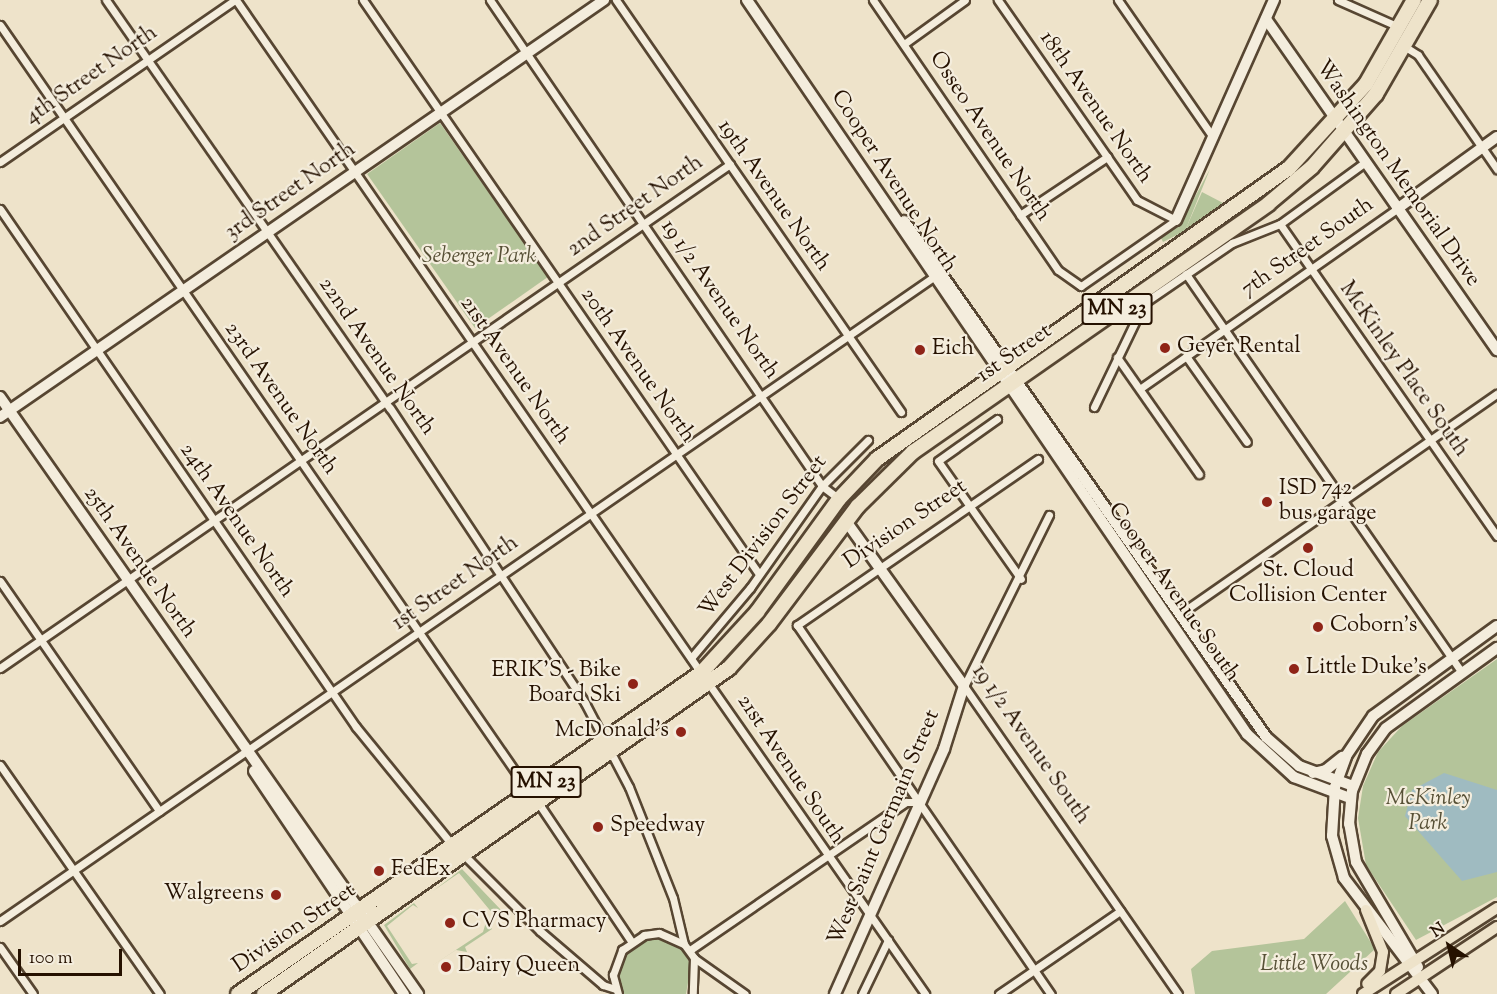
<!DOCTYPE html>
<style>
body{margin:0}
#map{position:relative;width:1497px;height:994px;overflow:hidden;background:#eee3ca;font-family:"Sorts Mill Goudy",serif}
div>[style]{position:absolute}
.green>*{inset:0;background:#b4c49a;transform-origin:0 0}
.water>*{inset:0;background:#9fbbc1}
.roads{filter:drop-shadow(2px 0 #574632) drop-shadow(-2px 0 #574632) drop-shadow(0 2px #574632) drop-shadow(0 -2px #574632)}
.street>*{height:7px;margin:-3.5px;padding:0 3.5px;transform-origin:3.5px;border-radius:3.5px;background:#f4eddd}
.secondary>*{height:10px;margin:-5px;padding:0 5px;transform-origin:5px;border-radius:5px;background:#f4eddd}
.primary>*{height:10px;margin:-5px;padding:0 5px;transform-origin:5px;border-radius:5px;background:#eee3ca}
.highway>*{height:14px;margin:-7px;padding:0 7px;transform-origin:7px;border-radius:7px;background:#eee3ca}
.dots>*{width:16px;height:16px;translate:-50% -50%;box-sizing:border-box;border:3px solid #f4eddd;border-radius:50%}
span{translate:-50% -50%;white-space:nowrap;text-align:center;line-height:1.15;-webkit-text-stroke:4.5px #f4eddd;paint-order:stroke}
.shield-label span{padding:2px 4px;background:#f4eddd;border:2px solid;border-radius:4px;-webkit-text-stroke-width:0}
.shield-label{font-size:21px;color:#251100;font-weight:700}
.street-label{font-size:22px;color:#251100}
.park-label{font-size:22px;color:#575036;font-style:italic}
.poi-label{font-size:22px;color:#251100}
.left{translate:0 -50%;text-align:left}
.right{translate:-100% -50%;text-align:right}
.north{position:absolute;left:1419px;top:916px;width:60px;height:60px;-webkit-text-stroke:4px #f4eddd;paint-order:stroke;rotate:325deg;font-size:16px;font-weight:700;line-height:24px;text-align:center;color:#251100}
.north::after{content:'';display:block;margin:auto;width:21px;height:27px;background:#251100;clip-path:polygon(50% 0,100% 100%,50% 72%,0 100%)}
.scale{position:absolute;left:18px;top:949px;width:104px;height:27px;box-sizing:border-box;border:3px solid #251100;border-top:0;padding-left:8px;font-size:18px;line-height:21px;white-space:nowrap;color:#251100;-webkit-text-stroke:4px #f4eddd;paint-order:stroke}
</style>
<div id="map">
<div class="green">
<div style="left:440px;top:123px;width:188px;height:89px;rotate:55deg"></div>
<div style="clip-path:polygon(1210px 169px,1185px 231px,1163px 242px,1161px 238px,1184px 217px)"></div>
<div style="clip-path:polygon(1202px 192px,1225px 204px,1186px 230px,1187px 226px)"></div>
<div style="clip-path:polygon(1497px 659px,1497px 897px,1416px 940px,1366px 865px,1358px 818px,1363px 786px,1378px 752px,1402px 726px)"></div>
<div style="clip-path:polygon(462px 869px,502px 911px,501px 912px,493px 914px,459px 873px,433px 891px)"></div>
<div style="clip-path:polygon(1345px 901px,1375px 949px,1326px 994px,1195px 994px,1191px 969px,1212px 951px,1304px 939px)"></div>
<div style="clip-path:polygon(414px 903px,418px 908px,413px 905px,387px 926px,412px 964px,418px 963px,410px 969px,384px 925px)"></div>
<div style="clip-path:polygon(486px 922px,492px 929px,465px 947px,467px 952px,456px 950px,430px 967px,483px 932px)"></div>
<div style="clip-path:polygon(643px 939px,669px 940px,683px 950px,691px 966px,686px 994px,623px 994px,617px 970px,628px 949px)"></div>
</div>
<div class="water">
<div style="clip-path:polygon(1444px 773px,1497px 790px,1497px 872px,1462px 881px,1405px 816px,1412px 790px)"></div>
</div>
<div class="roads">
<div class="street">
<div style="left:106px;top:0;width:497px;rotate:55.2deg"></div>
<div style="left:390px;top:408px;width:354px;rotate:56.5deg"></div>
<div style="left:585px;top:703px;width:95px;rotate:62.4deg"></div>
<div style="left:629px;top:787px;width:119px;rotate:68.4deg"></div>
<div style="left:673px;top:898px;width:47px;rotate:76.6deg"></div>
<div style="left:236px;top:0;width:818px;rotate:55.36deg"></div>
<div style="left:363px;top:0;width:697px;rotate:55.4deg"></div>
<div style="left:490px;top:0;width:589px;rotate:55.66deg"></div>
<div style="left:822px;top:486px;width:21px;rotate:37deg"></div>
<div style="left:616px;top:0;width:501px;rotate:55.33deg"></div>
<div style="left:873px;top:0;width:327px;rotate:55.6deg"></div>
<div style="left:1058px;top:270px;width:28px;rotate:35deg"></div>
<div style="left:1081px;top:286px;width:116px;rotate:-34.8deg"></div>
<div style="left:1176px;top:220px;width:44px;rotate:-152.9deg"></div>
<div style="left:1137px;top:200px;width:244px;rotate:-124.8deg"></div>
<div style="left:1118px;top:0;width:167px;rotate:55.3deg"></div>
<div style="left:1338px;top:0;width:67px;rotate:23.9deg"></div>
<div style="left:0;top:25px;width:933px;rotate:55.39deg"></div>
<div style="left:904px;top:44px;width:75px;rotate:-35.8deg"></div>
<div style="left:1407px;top:48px;width:13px;rotate:32deg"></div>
<div style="left:1418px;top:55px;width:139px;rotate:55.3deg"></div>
<div style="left:0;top:162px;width:285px;rotate:-34.6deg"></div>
<div style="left:0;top:209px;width:629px;rotate:55.5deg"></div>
<div style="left:356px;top:727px;width:154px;rotate:50.8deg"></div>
<div style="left:1020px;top:215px;width:105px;rotate:-33.7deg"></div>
<div style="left:1280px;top:224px;width:380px;rotate:55.2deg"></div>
<div style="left:1186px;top:274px;width:484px;rotate:55.3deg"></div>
<div style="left:1186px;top:356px;width:105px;rotate:54.7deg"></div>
<div style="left:1117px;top:357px;width:143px;rotate:55deg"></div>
<div style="left:1141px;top:388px;width:312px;rotate:-35deg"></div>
<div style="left:1094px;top:407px;width:115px;rotate:-64.3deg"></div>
<div style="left:1144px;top:303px;width:107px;rotate:-34.3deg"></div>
<div style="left:1232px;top:243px;width:52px;rotate:-21.6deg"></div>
<div style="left:1280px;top:224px;width:104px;rotate:-36deg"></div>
<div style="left:997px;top:419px;width:72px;rotate:144.6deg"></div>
<div style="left:938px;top:461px;width:144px;rotate:54.9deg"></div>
<div style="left:1038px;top:459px;width:293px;rotate:145.4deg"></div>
<div style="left:797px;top:625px;width:448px;rotate:55.5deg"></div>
<div style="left:1049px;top:515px;width:191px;rotate:116.4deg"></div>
<div style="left:964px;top:686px;width:375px;rotate:55.2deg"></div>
<div style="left:0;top:581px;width:280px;rotate:55.3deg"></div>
<div style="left:1180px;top:614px;width:386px;rotate:-34.8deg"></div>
<div style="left:691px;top:658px;width:92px;rotate:-49.9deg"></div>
<div style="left:750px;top:588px;width:125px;rotate:-54.8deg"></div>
<div style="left:822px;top:486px;width:65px;rotate:-45deg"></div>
<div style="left:0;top:668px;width:887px;rotate:-34.62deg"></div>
<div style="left:709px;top:684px;width:378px;rotate:55.1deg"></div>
<div style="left:0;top:765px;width:279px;rotate:55.1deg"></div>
<div style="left:539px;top:804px;width:165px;rotate:56.1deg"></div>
<div style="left:465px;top:856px;width:106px;rotate:45deg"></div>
<div style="left:540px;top:931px;width:83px;rotate:40.6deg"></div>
<div style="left:603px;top:985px;width:13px;rotate:18deg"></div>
<div style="left:0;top:921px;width:1132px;rotate:-34.6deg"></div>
<div style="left:0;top:947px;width:57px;rotate:54.9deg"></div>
<div style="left:690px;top:950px;width:262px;rotate:-34.4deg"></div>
<div style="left:906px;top:802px;width:12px"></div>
<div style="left:694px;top:958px;width:62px;rotate:35.2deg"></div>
<div style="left:618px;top:994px;width:20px;rotate:-105deg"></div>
<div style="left:613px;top:975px;width:27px;rotate:-70deg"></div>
<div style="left:622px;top:950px;width:27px;rotate:-34deg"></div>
<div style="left:644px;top:935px;width:15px;rotate:-8deg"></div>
<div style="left:659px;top:933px;width:27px;rotate:24deg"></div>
<div style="left:684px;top:944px;width:17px;rotate:54deg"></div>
<div style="left:694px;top:958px;width:36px;rotate:92deg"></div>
<div style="left:862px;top:994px;width:60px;rotate:-64.3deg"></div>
<div style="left:999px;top:994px;width:147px;rotate:-34.4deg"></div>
</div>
<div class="secondary">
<div style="left:747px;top:0;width:888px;rotate:55.74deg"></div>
<div style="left:1247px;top:734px;width:64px;rotate:42.5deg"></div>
<div style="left:1294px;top:777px;width:60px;rotate:20.6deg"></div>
<div style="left:1266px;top:19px;width:404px;rotate:55.1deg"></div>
<div style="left:1397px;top:209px;width:123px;rotate:-35.8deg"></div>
<div style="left:1176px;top:220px;width:241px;rotate:-66deg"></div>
<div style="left:904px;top:221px;width:630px;rotate:54.95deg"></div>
<div style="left:1266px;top:737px;width:44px;rotate:41.3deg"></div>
<div style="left:1299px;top:766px;width:58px;rotate:20.3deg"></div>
<div style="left:0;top:397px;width:729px;rotate:55deg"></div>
<div style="left:0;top:417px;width:734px;rotate:-34.62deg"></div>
<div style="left:254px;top:771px;width:269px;rotate:56.1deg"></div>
<div style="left:1313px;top:773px;width:13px;rotate:-13deg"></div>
<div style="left:1326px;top:770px;width:21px;rotate:-39deg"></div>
<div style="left:1418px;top:967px;width:122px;rotate:-120.6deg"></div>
<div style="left:1356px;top:862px;width:39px;rotate:-100deg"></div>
<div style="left:1349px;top:824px;width:33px;rotate:-85deg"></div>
<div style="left:1352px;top:791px;width:40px;rotate:-68deg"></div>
<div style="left:1367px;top:754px;width:32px;rotate:-54deg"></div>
<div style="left:1386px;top:728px;width:137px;rotate:-35.8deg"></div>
<div style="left:835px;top:994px;width:268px;rotate:-66deg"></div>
<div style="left:944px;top:749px;width:66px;rotate:-72.4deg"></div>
<div style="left:964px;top:686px;width:203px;rotate:-125.6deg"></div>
<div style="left:1432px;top:994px;width:146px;rotate:-127.2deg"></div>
<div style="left:1344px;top:878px;width:44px;rotate:-105.9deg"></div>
<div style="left:1332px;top:836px;width:49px;rotate:-86.5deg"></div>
<div style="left:1335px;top:787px;width:33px;rotate:-70deg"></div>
<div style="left:1346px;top:756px;width:48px;rotate:-56deg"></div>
<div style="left:1373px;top:716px;width:153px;rotate:-36deg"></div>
</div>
<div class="primary">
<div style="left:1366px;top:910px;width:45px;rotate:68deg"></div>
<div style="left:1383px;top:952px;width:19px;rotate:99deg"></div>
<div style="left:1380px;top:971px;width:18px;rotate:135deg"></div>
<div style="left:1363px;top:994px;width:159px;rotate:-32.7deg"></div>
<div style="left:1396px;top:994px;width:121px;rotate:-33.6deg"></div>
</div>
<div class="highway">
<div style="left:238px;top:994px;width:563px;rotate:-34.73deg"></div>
<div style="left:701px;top:673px;width:83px;rotate:-47.4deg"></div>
<div style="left:757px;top:612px;width:140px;rotate:-54deg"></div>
<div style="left:839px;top:499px;width:55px;rotate:-46.5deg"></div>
<div style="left:877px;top:459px;width:504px;rotate:-35.23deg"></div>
<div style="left:1289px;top:168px;width:114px;rotate:-47.5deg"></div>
<div style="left:1366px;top:84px;width:97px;rotate:-60.3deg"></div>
<div style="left:264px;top:994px;width:568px;rotate:-35.03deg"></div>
<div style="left:729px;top:668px;width:59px;rotate:-47.7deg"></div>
<div style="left:769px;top:624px;width:148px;rotate:-53deg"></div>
<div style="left:858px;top:506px;width:77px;rotate:-44.5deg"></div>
<div style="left:913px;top:452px;width:433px;rotate:-34.9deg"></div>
<div style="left:1268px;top:204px;width:57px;rotate:-40.1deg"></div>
<div style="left:1312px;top:167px;width:97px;rotate:-48.8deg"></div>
<div style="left:1376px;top:94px;width:108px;rotate:-60.1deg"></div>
</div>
</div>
<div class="dots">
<div style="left:1165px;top:348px;background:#8f2418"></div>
<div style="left:920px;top:350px;background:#8f2418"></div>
<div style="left:1267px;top:502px;background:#8f2418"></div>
<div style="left:1308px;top:548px;background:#8f2418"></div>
<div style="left:1318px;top:627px;background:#8f2418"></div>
<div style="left:1294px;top:669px;background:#8f2418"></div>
<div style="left:633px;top:684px;background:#8f2418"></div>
<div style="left:681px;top:732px;background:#8f2418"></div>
<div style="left:598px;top:827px;background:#8f2418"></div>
<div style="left:379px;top:871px;background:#8f2418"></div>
<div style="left:276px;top:895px;background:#8f2418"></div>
<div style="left:450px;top:923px;background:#8f2418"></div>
<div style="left:446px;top:967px;background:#8f2418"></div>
</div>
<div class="shield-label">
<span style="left:1117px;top:309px">MN 23</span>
<span style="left:546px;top:782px">MN 23</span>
</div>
<div class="street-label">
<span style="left:92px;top:76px;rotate:-35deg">4th Street North</span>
<span style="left:1095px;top:108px;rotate:55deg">18th Avenue North</span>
<span style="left:989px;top:137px;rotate:56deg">Osseo Avenue North</span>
<span style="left:1397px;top:174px;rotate:55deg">Washington Memorial Drive</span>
<span style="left:893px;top:182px;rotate:57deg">Cooper Avenue North</span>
<span style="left:291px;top:192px;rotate:-35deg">3rd Street North</span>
<span style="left:773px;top:196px;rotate:55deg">19th Avenue North</span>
<span style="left:636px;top:207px;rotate:-35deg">2nd Street North</span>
<span style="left:1308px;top:248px;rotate:-35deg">7th Street South</span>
<span style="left:719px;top:300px;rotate:55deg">19 1/2 Avenue North</span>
<span style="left:1015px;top:354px;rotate:-35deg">1st Street</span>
<span style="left:376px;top:357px;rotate:55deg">22nd Avenue North</span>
<span style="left:637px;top:366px;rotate:55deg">20th Avenue North</span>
<span style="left:1403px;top:370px;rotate:55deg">McKinley Place South</span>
<span style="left:514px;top:371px;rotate:55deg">21st Avenue North</span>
<span style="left:280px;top:399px;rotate:55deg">23rd Avenue North</span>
<span style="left:236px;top:521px;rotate:55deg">24th Avenue North</span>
<span style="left:906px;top:525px;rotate:-34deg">Division Street</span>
<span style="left:764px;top:537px;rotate:-53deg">West Division Street</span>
<span style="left:139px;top:563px;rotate:55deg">25th Avenue North</span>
<span style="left:456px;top:584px;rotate:-35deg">1st Street North</span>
<span style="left:1173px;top:593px;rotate:55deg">Cooper Avenue South</span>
<span style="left:1030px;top:745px;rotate:55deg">19 1/2 Avenue South</span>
<span style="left:790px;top:770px;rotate:56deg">21st Avenue South</span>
<span style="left:885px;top:828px;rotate:-67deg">West Saint Germain Street</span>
<span style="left:295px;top:929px;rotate:-34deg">Division Street</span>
</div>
<div class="park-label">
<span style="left:479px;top:258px">Seberger Park</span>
<span style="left:1428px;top:812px">McKinley<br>Park</span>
<span style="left:1314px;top:966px">Little Woods</span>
</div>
<div class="poi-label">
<span class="left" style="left:1177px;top:348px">Geyer Rental</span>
<span class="left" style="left:932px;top:350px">Eich</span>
<span class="left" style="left:1279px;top:502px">ISD 742<br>bus garage</span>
<span style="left:1308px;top:584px">St. Cloud<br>Collision Center</span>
<span class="left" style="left:1330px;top:627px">Coborn's</span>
<span class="left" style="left:1306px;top:669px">Little Duke's</span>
<span class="right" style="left:621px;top:684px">ERIK'S - Bike<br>Board Ski</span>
<span class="right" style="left:669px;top:732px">McDonald's</span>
<span class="left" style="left:610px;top:827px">Speedway</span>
<span class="left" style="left:391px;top:871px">FedEx</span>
<span class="right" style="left:264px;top:895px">Walgreens</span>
<span class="left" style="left:462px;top:923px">CVS Pharmacy</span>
<span class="left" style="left:458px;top:967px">Dairy Queen</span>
</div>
<div class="north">N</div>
<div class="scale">100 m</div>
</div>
